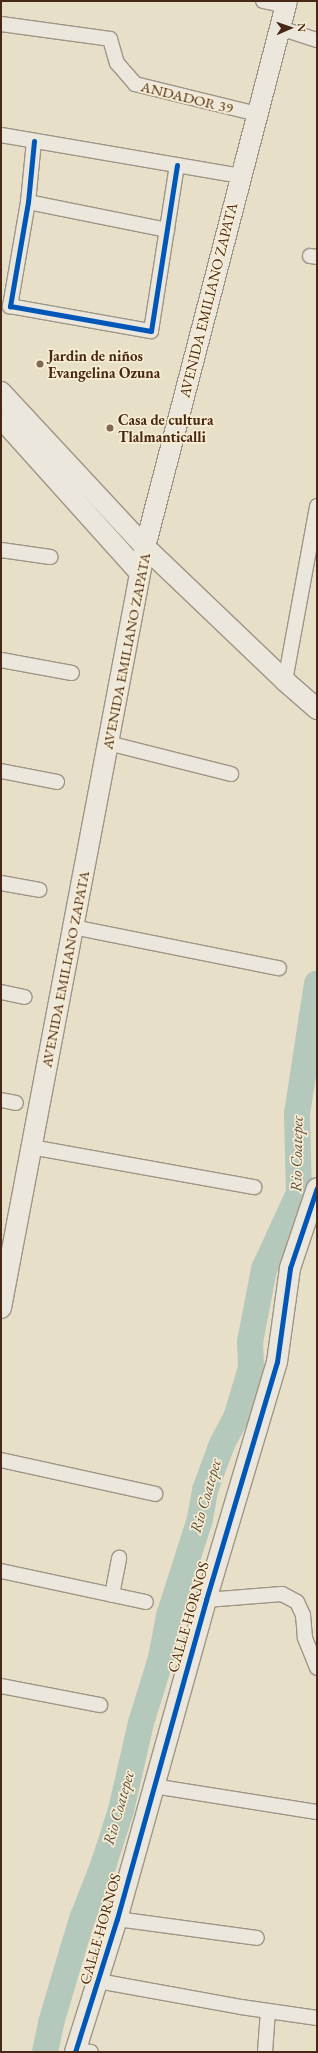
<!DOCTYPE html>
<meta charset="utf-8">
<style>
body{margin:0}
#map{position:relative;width:318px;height:2053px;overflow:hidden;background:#e8dfc9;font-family:"EB Garamond",serif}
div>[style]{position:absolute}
.river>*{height:26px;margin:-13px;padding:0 13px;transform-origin:13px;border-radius:13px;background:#b4c8bc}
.roads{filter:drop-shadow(1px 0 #9e9586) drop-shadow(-1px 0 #9e9586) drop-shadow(0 1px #9e9586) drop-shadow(0 -1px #9e9586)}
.street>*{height:14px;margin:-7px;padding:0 7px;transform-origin:7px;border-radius:7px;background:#ebe7dc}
.secondary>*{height:20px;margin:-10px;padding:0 10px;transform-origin:10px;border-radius:10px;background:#ebe7dc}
.cycleway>*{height:5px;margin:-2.5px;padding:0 2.5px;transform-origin:2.5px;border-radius:2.5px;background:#0057b8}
.dots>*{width:11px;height:11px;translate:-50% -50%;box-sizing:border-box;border:2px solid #f8edd3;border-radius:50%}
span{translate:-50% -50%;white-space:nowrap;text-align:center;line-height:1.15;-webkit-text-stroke:3.5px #f8edd3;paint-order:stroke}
.street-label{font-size:15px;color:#472815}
.poi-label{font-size:15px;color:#472815;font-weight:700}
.left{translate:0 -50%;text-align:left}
.water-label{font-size:16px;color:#5c4e3d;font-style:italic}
.frame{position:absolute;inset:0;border:2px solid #472815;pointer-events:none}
.north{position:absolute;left:270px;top:8px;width:40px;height:40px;-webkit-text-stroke:3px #f8edd3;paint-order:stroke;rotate:88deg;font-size:11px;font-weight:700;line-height:16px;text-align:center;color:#472815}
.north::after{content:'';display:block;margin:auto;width:14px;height:18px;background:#472815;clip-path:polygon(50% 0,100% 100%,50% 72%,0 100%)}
</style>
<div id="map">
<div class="river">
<div style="left:45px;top:2052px;width:30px;rotate:-78deg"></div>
<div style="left:51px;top:2023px;width:74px;rotate:-73.5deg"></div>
<div style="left:72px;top:1952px;width:37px;rotate:-73deg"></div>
<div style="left:83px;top:1917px;width:58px;rotate:-68.7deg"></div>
<div style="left:104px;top:1863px;width:56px;rotate:-72.2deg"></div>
<div style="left:121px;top:1810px;width:89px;rotate:-77.1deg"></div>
<div style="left:141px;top:1723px;width:68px;rotate:-72.9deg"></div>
<div style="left:161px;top:1658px;width:43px;rotate:-79.2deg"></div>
<div style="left:169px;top:1616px;width:102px;rotate:-72.3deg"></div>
<div style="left:200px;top:1519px;width:29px;rotate:-80deg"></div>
<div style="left:205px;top:1490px;width:49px;rotate:-69.7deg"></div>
<div style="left:222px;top:1444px;width:30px;rotate:-62deg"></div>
<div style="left:236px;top:1418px;width:52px;rotate:-73.3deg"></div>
<div style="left:251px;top:1368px;width:26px;rotate:-92deg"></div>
<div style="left:250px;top:1342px;width:74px;rotate:-79.1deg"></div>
<div style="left:264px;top:1269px;width:84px;rotate:-65.3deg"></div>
<div style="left:299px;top:1193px;width:79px;rotate:-91.5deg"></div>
<div style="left:297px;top:1114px;width:132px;rotate:-81.3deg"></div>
</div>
<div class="roads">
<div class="street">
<div style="left:263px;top:1px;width:24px;rotate:12deg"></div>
<div style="left:1px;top:24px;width:110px;rotate:7.8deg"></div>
<div style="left:110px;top:39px;width:25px;rotate:74deg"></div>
<div style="left:117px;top:63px;width:28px;rotate:49deg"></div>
<div style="left:135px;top:84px;width:126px;rotate:13.8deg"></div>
<div style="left:280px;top:28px;width:39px;rotate:18deg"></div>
<div style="left:1px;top:135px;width:242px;rotate:9.7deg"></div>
<div style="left:34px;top:141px;width:61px;rotate:95.6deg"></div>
<div style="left:28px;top:202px;width:106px;rotate:99.8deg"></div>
<div style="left:10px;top:306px;width:143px;rotate:10.1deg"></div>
<div style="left:151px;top:331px;width:168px;rotate:-81.1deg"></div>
<div style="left:28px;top:202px;width:142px;rotate:11.4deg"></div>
<div style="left:310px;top:256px;width:7px;rotate:8deg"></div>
<div style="left:1px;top:550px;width:50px;rotate:8deg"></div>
<div style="left:1px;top:660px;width:72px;rotate:10.4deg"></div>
<div style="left:285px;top:681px;width:178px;rotate:-79.6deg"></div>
<div style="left:108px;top:743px;width:127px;rotate:14.1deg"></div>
<div style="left:1px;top:771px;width:57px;rotate:11.1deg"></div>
<div style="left:1px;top:883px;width:39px;rotate:10deg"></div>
<div style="left:73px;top:927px;width:210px;rotate:11.3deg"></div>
<div style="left:1px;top:992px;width:24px;rotate:12deg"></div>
<div style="left:1px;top:1100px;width:15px;rotate:11deg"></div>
<div style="left:31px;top:1147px;width:227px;rotate:10.2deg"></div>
<div style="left:1px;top:1460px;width:158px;rotate:12.4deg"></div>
<div style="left:1px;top:1571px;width:148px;rotate:12.1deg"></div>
<div style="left:112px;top:1595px;width:38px;rotate:-79deg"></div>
<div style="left:206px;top:1600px;width:76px;rotate:-4.5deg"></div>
<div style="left:282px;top:1594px;width:17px;rotate:28deg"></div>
<div style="left:297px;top:1602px;width:14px;rotate:65deg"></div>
<div style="left:303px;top:1615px;width:23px;rotate:85deg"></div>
<div style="left:305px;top:1638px;width:32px;rotate:68deg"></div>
<div style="left:1px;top:1686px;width:101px;rotate:10.9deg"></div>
<div style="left:153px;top:1786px;width:166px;rotate:9deg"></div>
<div style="left:117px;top:1919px;width:141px;rotate:7.7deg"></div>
<div style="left:98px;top:1981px;width:145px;rotate:10.3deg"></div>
<div style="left:241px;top:2007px;width:77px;rotate:8.2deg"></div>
<div style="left:75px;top:2050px;width:16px;rotate:7deg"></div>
<div style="left:265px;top:2052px;width:41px;rotate:-85.8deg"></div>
</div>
<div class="secondary">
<div style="left:1px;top:392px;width:212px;rotate:47.1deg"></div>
<div style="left:145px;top:547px;width:194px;rotate:43.7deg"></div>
<div style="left:285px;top:681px;width:43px;rotate:41.2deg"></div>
<div style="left:1px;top:418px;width:208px;rotate:48.1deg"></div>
<div style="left:1px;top:1308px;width:775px;rotate:-79.28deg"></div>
<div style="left:145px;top:547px;width:564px;rotate:-75.42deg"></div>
<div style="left:75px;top:2052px;width:139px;rotate:-72.5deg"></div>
<div style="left:117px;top:1919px;width:331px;rotate:-74.4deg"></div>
<div style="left:206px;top:1600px;width:248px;rotate:-73.4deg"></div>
<div style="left:277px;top:1362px;width:95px;rotate:-82.1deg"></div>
<div style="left:290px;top:1268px;width:84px;rotate:-71.4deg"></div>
</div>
</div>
<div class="cycleway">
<div style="left:34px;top:141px;width:61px;rotate:95.6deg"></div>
<div style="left:28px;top:202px;width:106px;rotate:99.8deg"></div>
<div style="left:10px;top:306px;width:143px;rotate:10.1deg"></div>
<div style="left:151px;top:331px;width:168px;rotate:-81.1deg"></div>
<div style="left:75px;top:2052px;width:139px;rotate:-72.5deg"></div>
<div style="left:117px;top:1919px;width:331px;rotate:-74.4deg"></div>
<div style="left:206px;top:1600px;width:248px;rotate:-73.4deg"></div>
<div style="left:277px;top:1362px;width:95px;rotate:-82.1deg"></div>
<div style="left:290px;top:1268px;width:84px;rotate:-71.4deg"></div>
</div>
<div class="dots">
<div style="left:40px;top:364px;background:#7f6854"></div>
<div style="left:110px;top:428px;background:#7f6854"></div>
</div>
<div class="street-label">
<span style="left:187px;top:97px;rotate:14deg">ANDADOR 39</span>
<span style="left:208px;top:300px;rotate:-76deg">AVENIDA EMILIANO ZAPATA</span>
<span style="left:126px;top:651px;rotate:-79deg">AVENIDA EMILIANO ZAPATA</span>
<span style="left:65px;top:969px;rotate:-79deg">AVENIDA EMILIANO ZAPATA</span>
<span style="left:188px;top:1617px;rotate:-74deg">CALLE HORNOS</span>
<span style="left:100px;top:1929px;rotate:-74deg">CALLE HORNOS</span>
</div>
<div class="poi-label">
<span class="left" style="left:48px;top:364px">Jardin de niños<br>Evangelina Ozuna</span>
<span class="left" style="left:118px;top:428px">Casa de cultura<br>Tlalmanticalli</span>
</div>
<div class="water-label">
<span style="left:297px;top:1154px;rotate:-89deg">Rio Coatepec</span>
<span style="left:206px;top:1496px;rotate:-74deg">Rio Coatepec</span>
<span style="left:119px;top:1808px;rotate:-74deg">Rio Coatepec</span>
</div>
<div class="frame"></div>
<div class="north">N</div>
</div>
